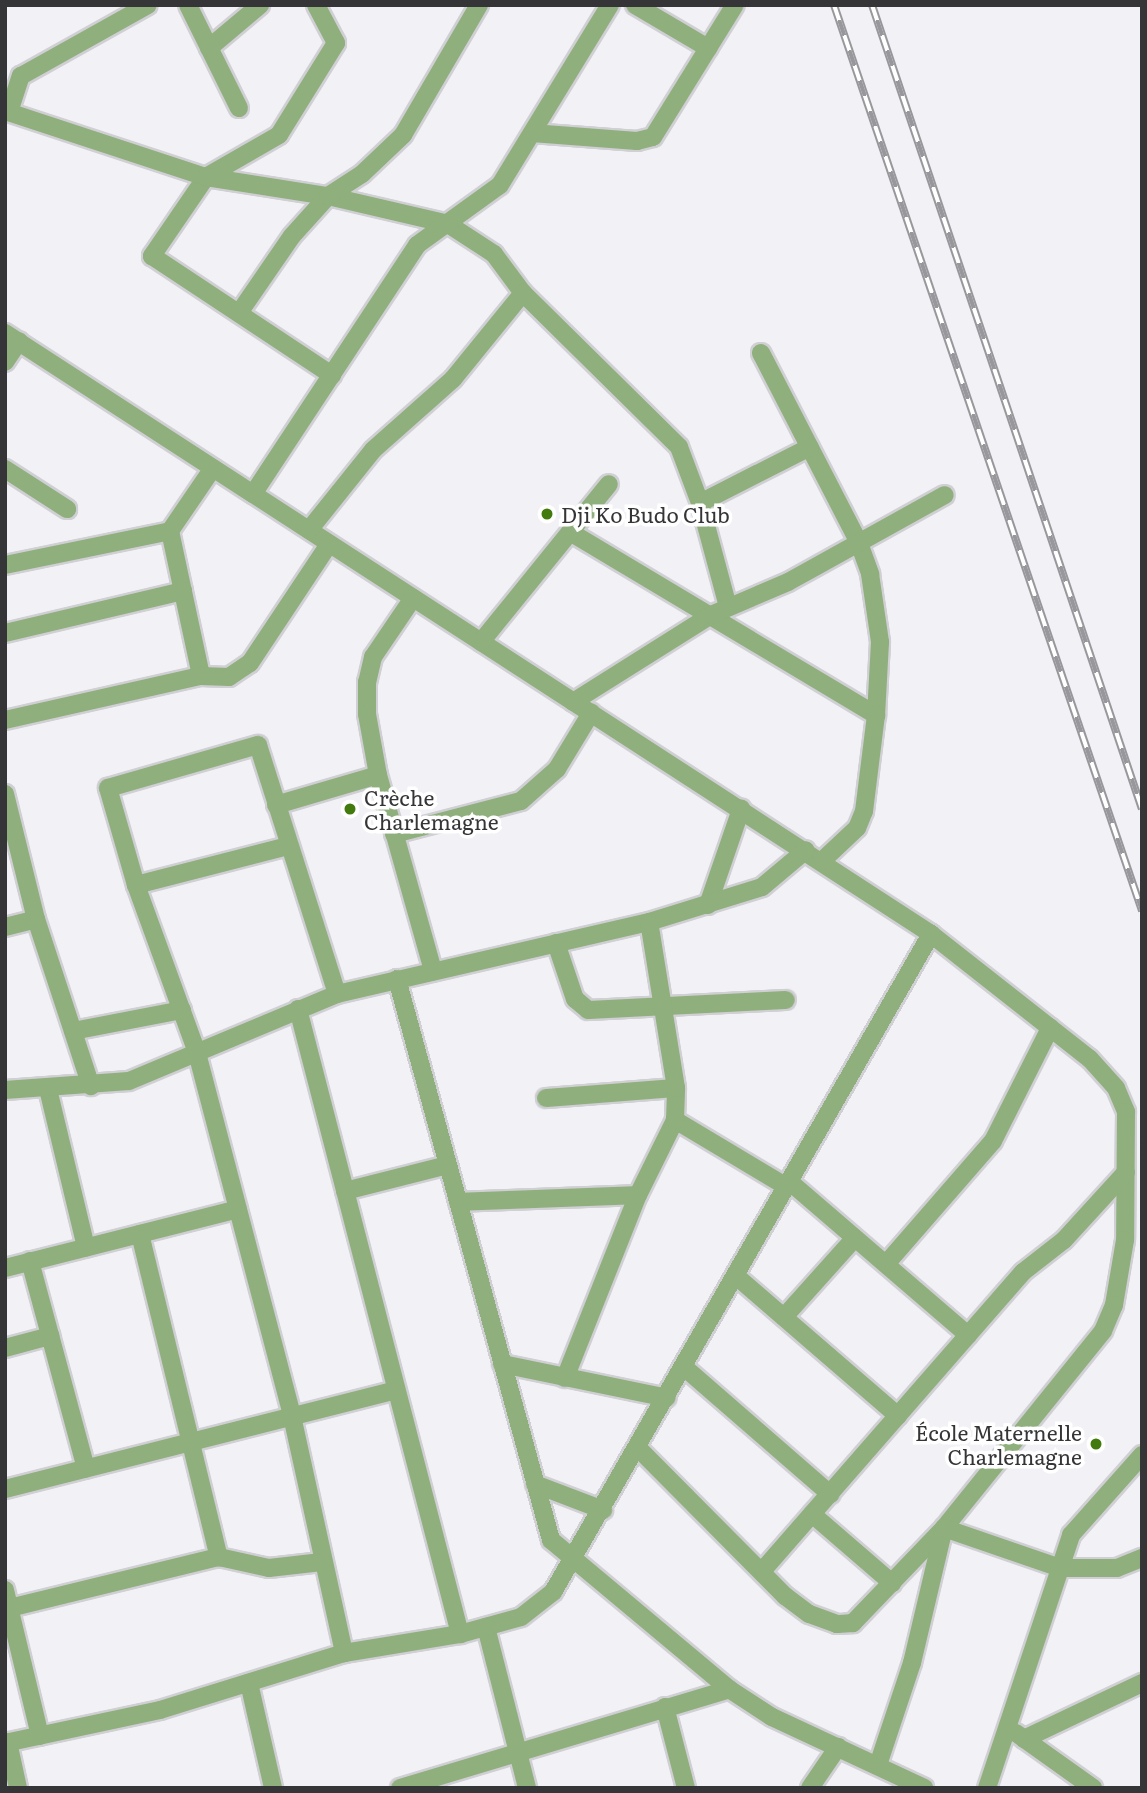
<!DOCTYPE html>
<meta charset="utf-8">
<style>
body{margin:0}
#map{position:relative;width:1147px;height:1793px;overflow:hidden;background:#f1f1f6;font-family:Literata,serif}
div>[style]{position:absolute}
.roads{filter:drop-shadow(2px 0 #cfcfd4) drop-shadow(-2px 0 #cfcfd4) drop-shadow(0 2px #cfcfd4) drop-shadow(0 -2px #cfcfd4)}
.street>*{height:18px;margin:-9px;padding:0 9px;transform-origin:9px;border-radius:9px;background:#8faf7c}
.rail>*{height:8px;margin-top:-4px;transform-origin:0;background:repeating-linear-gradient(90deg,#fff 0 16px,#98989c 0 32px);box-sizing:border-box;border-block:2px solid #98989c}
.dots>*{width:19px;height:19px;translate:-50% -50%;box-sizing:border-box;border:4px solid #fff;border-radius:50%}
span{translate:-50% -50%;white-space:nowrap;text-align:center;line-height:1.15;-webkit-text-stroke:7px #fff;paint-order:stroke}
.poi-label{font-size:21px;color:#353537}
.left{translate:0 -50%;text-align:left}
.right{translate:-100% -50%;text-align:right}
.frame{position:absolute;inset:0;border:7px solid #353537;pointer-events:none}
</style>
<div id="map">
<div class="roads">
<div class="street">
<div style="left:188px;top:5px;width:115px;rotate:63.7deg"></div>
<div style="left:316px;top:5px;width:43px;rotate:62.2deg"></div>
<div style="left:336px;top:43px;width:108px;rotate:121.8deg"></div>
<div style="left:279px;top:135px;width:84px;rotate:150.1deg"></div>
<div style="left:206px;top:177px;width:96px;rotate:124.4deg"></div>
<div style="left:152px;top:256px;width:216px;rotate:33.5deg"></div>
<div style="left:635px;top:5px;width:85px;rotate:30.5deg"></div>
<div style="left:209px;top:48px;width:67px;rotate:-40.1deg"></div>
<div style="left:5px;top:111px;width:212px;rotate:18.2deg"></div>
<div style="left:206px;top:177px;width:123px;rotate:8.9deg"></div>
<div style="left:328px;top:196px;width:123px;rotate:13.1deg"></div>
<div style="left:448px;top:224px;width:55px;rotate:33.1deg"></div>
<div style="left:494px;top:254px;width:49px;rotate:53.4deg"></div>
<div style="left:523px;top:293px;width:219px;rotate:44.6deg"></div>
<div style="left:679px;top:447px;width:60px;rotate:69.4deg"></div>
<div style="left:700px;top:503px;width:108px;rotate:74.9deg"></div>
<div style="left:9px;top:112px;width:38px;rotate:-72deg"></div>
<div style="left:21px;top:76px;width:145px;rotate:-29.2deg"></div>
<div style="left:532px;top:133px;width:105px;rotate:4.4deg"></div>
<div style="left:637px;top:141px;width:16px;rotate:-14deg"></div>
<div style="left:653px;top:137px;width:155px;rotate:-58.2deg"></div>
<div style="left:239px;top:313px;width:93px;rotate:-55.5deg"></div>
<div style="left:292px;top:236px;width:54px;rotate:-48deg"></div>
<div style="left:328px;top:196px;width:40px;rotate:-32.9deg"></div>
<div style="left:362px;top:174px;width:57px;rotate:-43.6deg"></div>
<div style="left:403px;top:135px;width:151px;rotate:-59.7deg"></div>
<div style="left:5px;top:333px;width:1104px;rotate:32.98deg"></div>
<div style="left:931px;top:934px;width:202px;rotate:38.2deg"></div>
<div style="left:1090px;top:1059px;width:39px;rotate:48deg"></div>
<div style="left:1116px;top:1088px;width:26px;rotate:67deg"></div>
<div style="left:1126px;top:1112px;width:128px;rotate:90.4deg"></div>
<div style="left:1125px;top:1240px;width:66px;rotate:99.6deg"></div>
<div style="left:1114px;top:1305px;width:28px;rotate:113deg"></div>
<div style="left:1103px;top:1331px;width:253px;rotate:128.9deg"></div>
<div style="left:944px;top:1528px;width:132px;rotate:133.8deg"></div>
<div style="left:853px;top:1623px;width:16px;rotate:176deg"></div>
<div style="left:837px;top:1624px;width:30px;rotate:-160deg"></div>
<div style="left:809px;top:1614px;width:30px;rotate:-143deg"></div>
<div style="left:785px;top:1596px;width:209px;rotate:-134.8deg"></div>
<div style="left:761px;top:353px;width:214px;rotate:62.7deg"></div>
<div style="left:859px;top:543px;width:33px;rotate:70deg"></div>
<div style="left:870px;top:574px;width:69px;rotate:81.6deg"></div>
<div style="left:880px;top:642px;width:73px;rotate:93.1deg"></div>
<div style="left:5px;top:362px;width:25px;rotate:-56deg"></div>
<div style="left:5px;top:469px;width:74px;rotate:32.8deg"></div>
<div style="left:253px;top:494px;width:298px;rotate:-56.6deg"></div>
<div style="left:417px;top:245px;width:102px;rotate:-35.9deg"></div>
<div style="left:500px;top:185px;width:211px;rotate:-58.6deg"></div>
<div style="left:700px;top:503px;width:123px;rotate:-27deg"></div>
<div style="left:309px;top:530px;width:102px;rotate:-51.3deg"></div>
<div style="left:373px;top:450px;width:107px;rotate:-41.6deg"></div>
<div style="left:453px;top:379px;width:111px;rotate:-50.9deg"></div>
<div style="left:170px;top:531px;width:148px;rotate:77.9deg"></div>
<div style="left:201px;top:676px;width:28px;rotate:2deg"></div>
<div style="left:229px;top:677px;width:25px;rotate:-34deg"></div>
<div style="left:250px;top:663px;width:143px;rotate:-56.4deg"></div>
<div style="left:570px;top:532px;width:357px;rotate:30.9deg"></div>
<div style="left:876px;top:715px;width:97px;rotate:97.1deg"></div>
<div style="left:864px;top:811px;width:18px;rotate:112deg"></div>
<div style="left:857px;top:828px;width:48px;rotate:136.7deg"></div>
<div style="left:5px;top:565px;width:168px;rotate:-11.6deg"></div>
<div style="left:170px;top:531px;width:76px;rotate:-55.7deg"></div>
<div style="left:413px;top:598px;width:71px;rotate:124.1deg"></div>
<div style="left:373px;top:657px;width:26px;rotate:103deg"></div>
<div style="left:367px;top:682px;width:32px;rotate:90deg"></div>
<div style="left:367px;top:714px;width:62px;rotate:79.8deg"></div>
<div style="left:378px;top:775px;width:204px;rotate:74.3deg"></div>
<div style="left:5px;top:633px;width:183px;rotate:-13.3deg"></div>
<div style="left:481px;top:642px;width:203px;rotate:-51deg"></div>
<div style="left:573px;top:702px;width:163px;rotate:-32.2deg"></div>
<div style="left:711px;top:615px;width:84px;rotate:-23.2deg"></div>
<div style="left:788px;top:582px;width:179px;rotate:-29deg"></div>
<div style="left:5px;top:720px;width:201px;rotate:-12.7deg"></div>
<div style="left:5px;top:794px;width:129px;rotate:76.1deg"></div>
<div style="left:36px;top:919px;width:176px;rotate:71.8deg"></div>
<div style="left:276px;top:805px;width:106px;rotate:-16.4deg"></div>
<div style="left:394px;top:834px;width:131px;rotate:-14.6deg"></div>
<div style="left:521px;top:801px;width:48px;rotate:-41.6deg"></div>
<div style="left:557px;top:769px;width:66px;rotate:-58.7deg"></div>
<div style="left:136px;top:885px;width:157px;rotate:-14.4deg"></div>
<div style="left:708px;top:905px;width:102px;rotate:-71deg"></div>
<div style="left:5px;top:927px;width:32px;rotate:-14deg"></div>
<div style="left:556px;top:943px;width:59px;rotate:71.3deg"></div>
<div style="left:575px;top:999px;width:17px;rotate:40deg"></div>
<div style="left:588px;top:1010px;width:198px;rotate:-2.9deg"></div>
<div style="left:397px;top:979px;width:582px;rotate:74.65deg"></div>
<div style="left:551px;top:1540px;width:232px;rotate:39.9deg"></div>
<div style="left:729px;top:1689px;width:51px;rotate:33.1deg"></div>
<div style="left:772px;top:1717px;width:168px;rotate:25deg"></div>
<div style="left:337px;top:994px;width:261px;rotate:-107.6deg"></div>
<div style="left:258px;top:745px;width:156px;rotate:164deg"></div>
<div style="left:108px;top:788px;width:101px;rotate:73.9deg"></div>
<div style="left:136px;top:885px;width:179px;rotate:70deg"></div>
<div style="left:197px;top:1053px;width:375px;rotate:75.3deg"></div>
<div style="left:292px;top:1416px;width:243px;rotate:77.6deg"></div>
<div style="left:298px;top:1009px;width:646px;rotate:75.47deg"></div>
<div style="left:73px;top:1031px;width:111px;rotate:-10.9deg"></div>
<div style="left:48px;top:1089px;width:163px;rotate:76.5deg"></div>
<div style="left:5px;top:1090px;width:124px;rotate:-4.2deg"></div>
<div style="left:129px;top:1081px;width:225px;rotate:-22.7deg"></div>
<div style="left:337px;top:994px;width:320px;rotate:-13deg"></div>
<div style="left:649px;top:922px;width:118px;rotate:-17.2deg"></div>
<div style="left:762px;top:887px;width:57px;rotate:-40.1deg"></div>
<div style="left:546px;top:1098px;width:130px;rotate:-4.4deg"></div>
<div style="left:675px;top:1120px;width:131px;rotate:30.9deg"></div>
<div style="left:790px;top:1182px;width:235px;rotate:40.7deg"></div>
<div style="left:345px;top:1191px;width:106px;rotate:-14.2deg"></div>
<div style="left:458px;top:1202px;width:180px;rotate:-2.2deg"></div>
<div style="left:140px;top:1234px;width:333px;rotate:76.3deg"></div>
<div style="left:219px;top:1557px;width:51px;rotate:12.4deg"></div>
<div style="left:269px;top:1568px;width:53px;rotate:-6.5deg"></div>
<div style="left:30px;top:1261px;width:215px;rotate:74.9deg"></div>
<div style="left:886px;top:1264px;width:163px;rotate:-49deg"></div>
<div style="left:993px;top:1141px;width:127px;rotate:-63.2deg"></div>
<div style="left:5px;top:1268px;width:240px;rotate:-14.2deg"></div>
<div style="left:736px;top:1276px;width:214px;rotate:40.8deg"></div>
<div style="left:784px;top:1317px;width:106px;rotate:-48.1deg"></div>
<div style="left:5px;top:1348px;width:47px;rotate:-14.9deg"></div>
<div style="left:502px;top:1364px;width:168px;rotate:11.6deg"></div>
<div style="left:684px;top:1367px;width:194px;rotate:41deg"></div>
<div style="left:565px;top:1378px;width:197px;rotate:-68.3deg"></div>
<div style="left:638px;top:1195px;width:84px;rotate:-63.7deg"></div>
<div style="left:675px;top:1120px;width:32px;rotate:-88deg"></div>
<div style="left:676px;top:1088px;width:168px;rotate:-99.2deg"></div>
<div style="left:535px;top:1484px;width:73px;rotate:20.9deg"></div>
<div style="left:5px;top:1489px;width:403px;rotate:-14.2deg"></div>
<div style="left:812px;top:1514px;width:106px;rotate:40.8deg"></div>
<div style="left:763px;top:1570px;width:395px;rotate:-48.9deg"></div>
<div style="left:1023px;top:1272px;width:52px;rotate:-38deg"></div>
<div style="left:1064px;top:1240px;width:92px;rotate:-47.6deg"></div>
<div style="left:5px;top:1590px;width:150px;rotate:76.5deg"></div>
<div style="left:5px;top:1609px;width:220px;rotate:-13.7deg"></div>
<div style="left:486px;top:1627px;width:166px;rotate:75.7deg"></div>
<div style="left:249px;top:1683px;width:108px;rotate:77.1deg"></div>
<div style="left:665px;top:1707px;width:84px;rotate:75.5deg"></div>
<div style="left:1016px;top:1733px;width:95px;rotate:35.5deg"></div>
<div style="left:1024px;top:1739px;width:131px;rotate:-25.4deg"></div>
<div style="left:8px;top:1742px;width:47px;rotate:77.7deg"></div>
<div style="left:5px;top:1743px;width:158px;rotate:-12deg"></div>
<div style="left:160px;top:1710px;width:193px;rotate:-17.2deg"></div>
<div style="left:344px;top:1653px;width:118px;rotate:-9.3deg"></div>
<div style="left:460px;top:1634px;width:63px;rotate:-15.6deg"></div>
<div style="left:521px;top:1617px;width:41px;rotate:-38deg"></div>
<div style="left:553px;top:1592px;width:759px;rotate:-60.12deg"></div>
<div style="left:878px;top:1765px;width:108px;rotate:-71.6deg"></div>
<div style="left:912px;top:1663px;width:139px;rotate:-76.7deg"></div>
<div style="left:944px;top:1528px;width:123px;rotate:19deg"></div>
<div style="left:1060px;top:1568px;width:57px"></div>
<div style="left:1117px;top:1568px;width:27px;rotate:-22deg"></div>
<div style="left:400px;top:1788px;width:344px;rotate:-16.7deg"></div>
<div style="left:810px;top:1788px;width:50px;rotate:-55.7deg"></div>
<div style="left:987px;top:1788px;width:267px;rotate:-71.6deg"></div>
<div style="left:1071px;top:1535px;width:107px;rotate:-48.4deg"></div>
</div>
</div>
<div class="rail">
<div style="left:834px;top:5px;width:957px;rotate:71.22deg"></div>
<div style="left:872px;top:5px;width:848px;rotate:71.44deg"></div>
</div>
<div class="dots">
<div style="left:547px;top:514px;background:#427a0d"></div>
<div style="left:350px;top:809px;background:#427a0d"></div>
<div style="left:1096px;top:1444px;background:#427a0d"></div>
</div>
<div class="poi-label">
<span class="left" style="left:561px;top:514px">Dji Ko Budo Club</span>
<span class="left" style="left:364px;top:809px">Crèche<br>Charlemagne</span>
<span class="right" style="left:1082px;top:1444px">École Maternelle<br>Charlemagne</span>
</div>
<div class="frame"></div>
</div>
